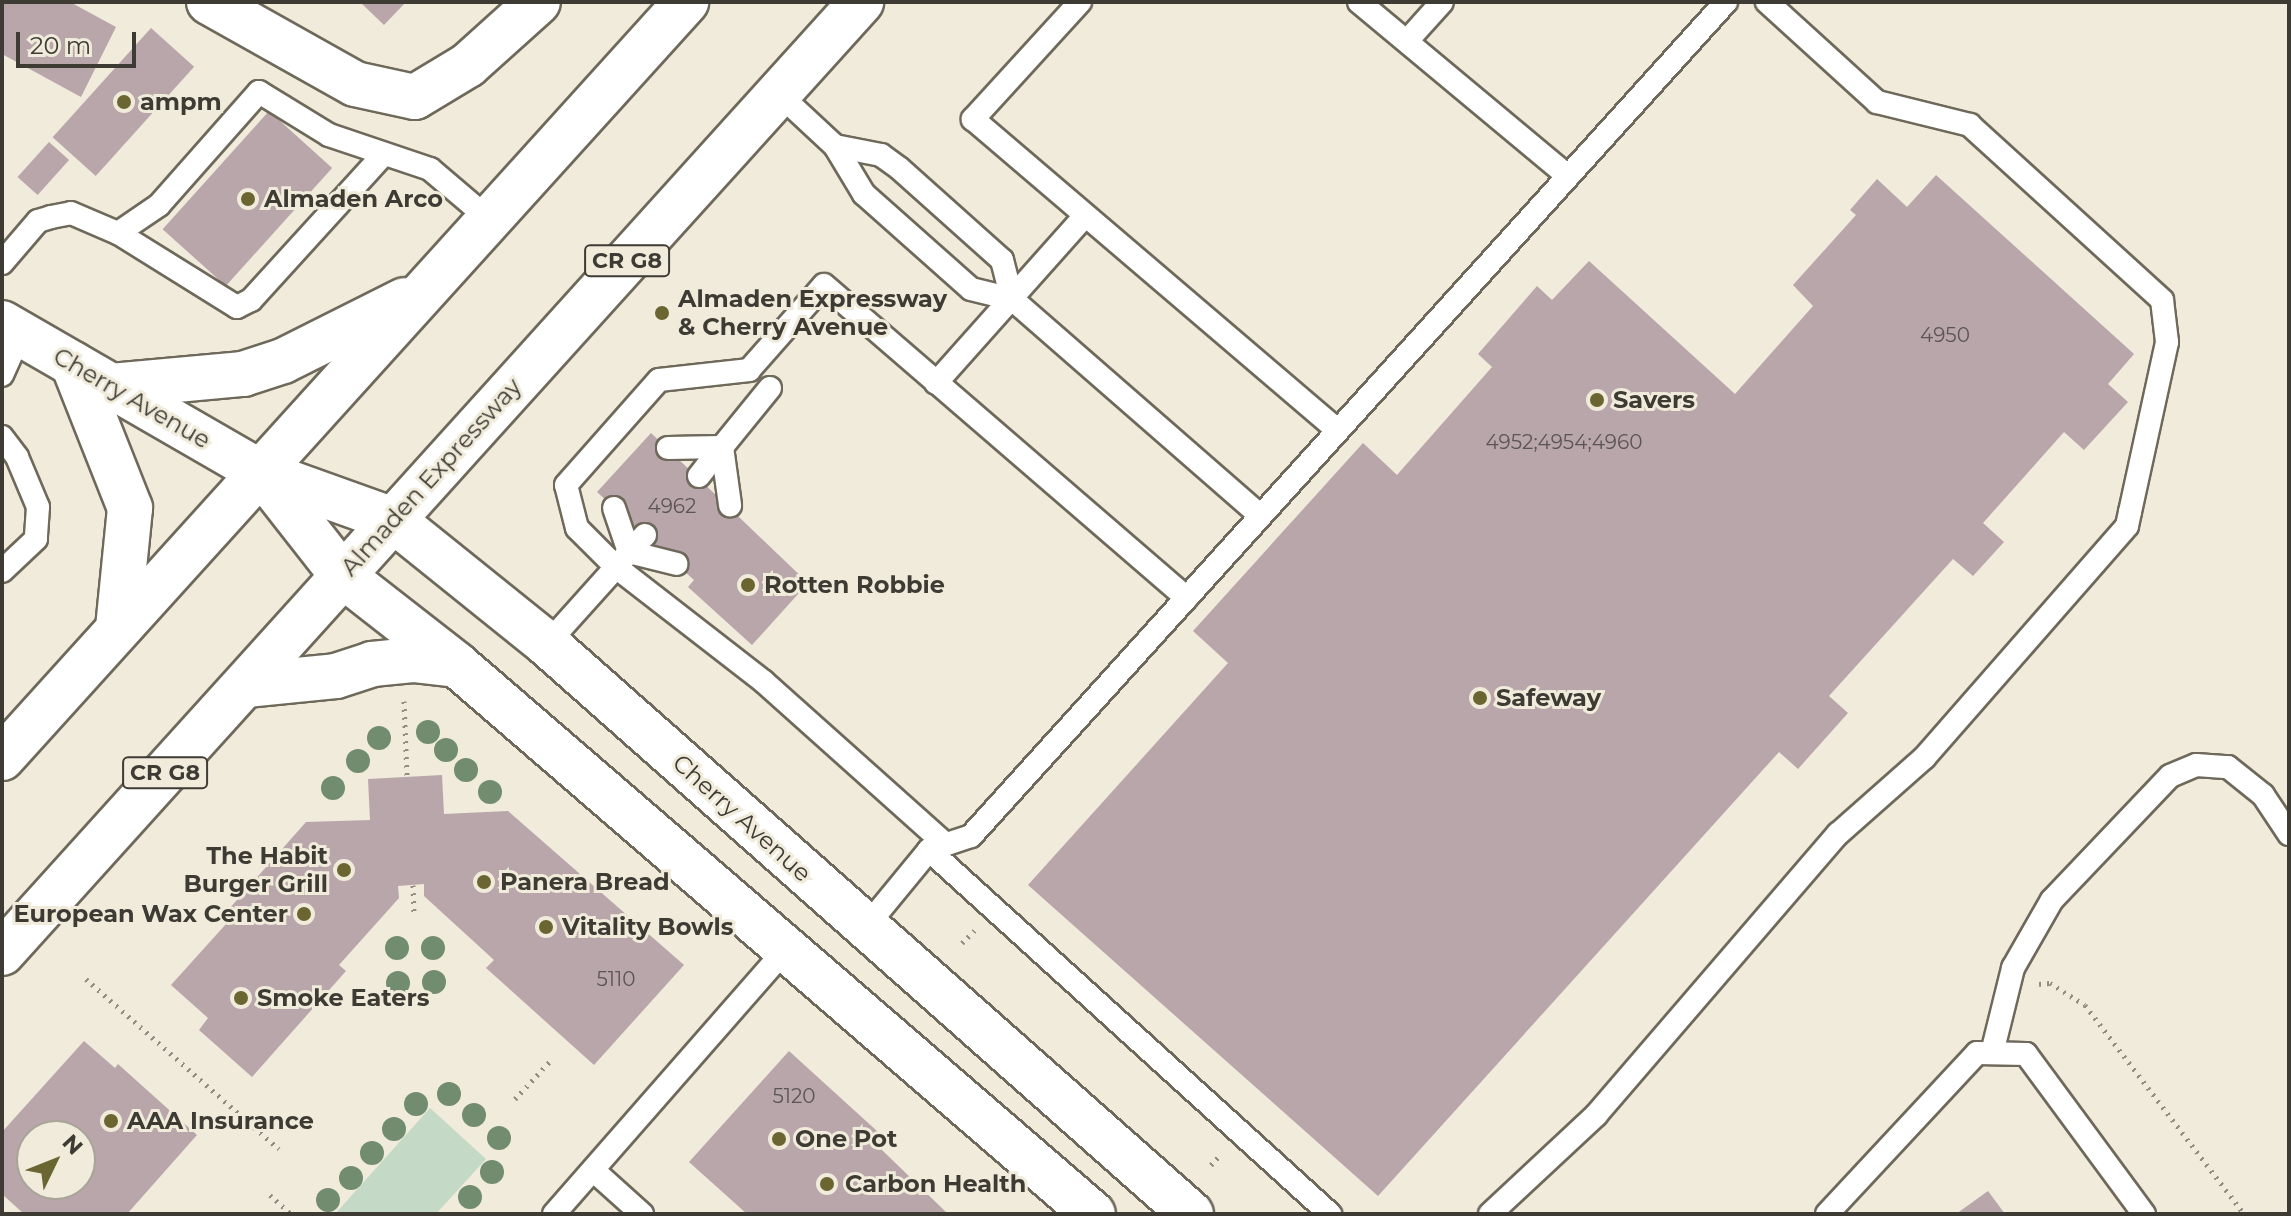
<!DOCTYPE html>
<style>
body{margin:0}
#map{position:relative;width:2291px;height:1216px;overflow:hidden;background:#f0ebda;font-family:Montserrat,sans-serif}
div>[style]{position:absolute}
.green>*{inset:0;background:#c4dac7}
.building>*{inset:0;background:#b9a6ab;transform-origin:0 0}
.path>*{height:5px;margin-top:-2.5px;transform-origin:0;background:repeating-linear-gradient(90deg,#918d82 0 2px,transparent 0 8px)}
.roads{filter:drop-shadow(2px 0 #6e695a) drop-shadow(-2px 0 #6e695a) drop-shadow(0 2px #6e695a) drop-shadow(0 -2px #6e695a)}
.service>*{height:22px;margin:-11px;padding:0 11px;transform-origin:11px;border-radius:11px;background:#fff}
.minor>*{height:44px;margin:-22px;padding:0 22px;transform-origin:22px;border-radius:22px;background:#fff}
.tertiary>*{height:44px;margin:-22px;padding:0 22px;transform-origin:22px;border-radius:22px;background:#fff}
.primary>*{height:44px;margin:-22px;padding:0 22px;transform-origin:22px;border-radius:22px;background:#fff}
.trees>*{width:24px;height:24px;margin:-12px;border-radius:50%;background:#728c70}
.dots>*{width:22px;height:22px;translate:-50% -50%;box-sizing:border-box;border:4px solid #f0ebda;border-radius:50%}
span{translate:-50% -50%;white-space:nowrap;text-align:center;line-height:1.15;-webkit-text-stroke:6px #f0ebda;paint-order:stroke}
.number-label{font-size:20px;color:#5c5652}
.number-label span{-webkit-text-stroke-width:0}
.shield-label span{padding:2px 6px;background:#f0ebda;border:2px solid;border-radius:6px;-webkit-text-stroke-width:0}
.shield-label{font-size:22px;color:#3d3b34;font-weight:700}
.poi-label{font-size:24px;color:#3d3b34;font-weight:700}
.left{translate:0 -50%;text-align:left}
.right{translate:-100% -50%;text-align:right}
.street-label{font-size:24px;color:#3d3b34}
.frame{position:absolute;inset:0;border:4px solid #3d3b34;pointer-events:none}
.north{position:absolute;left:16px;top:1120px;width:80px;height:80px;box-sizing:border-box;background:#f0ebda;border:2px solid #a8a598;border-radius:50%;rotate:47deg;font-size:22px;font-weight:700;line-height:32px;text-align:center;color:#3d3b34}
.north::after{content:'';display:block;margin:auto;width:28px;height:36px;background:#6a6531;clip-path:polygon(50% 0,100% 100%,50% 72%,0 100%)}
.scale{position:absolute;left:16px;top:32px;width:120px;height:36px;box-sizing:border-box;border:4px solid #3d3b34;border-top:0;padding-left:10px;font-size:24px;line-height:28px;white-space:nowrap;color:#3d3b34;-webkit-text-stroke:6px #f0ebda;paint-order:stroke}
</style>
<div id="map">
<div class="green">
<div style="clip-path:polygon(430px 1108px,486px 1159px,436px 1214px,335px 1214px)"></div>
</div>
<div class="building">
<div style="clip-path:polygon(2px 2px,70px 2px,116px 27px,81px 97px,2px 54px)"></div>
<div style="clip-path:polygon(360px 2px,406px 2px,384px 25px)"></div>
<div style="left:151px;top:28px;width:58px;height:147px;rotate:42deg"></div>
<div style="left:269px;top:111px;width:85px;height:159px;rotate:42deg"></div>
<div style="left:49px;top:142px;width:27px;height:47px;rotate:42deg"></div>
<div style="clip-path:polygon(1936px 175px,2134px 354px,2108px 384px,2128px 402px,2084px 450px,2064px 432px,1983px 523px,2004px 542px,1973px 576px,1953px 559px,1829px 696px,1848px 713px,1798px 769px,1779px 752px,1378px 1196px,1028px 885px,1228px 663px,1193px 631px,1363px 443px,1397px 475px,1492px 367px,1478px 354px,1537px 286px,1552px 300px,1589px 261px,1735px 394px,1813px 306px,1793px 285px,1856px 215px,1850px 210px,1877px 179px,1907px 207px)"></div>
<div style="clip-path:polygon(651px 433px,808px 583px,752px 645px,688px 587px,694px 580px,597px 492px)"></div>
<div style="clip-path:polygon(442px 775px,444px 814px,508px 811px,684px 965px,594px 1065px,486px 968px,494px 960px,424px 896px,424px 884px,398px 886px,399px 898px,339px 965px,346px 971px,252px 1077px,199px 1030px,208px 1018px,171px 985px,226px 924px,220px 919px,306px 822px,370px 820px,368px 779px)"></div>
<div style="clip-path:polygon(evenodd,84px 1041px,115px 1068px,118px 1064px,197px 1135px,127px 1214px,24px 1214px,2px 1194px,2px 1132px,84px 1041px,32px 1136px,80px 1136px,80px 1184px,32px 1184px,32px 1136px)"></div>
<div style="clip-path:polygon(789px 1051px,888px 1141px,881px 1149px,948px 1214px,747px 1214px,689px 1162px)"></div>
<div style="clip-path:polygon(1988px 1191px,2005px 1214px,1956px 1214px)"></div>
</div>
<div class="path">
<div style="left:404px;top:701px;width:75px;rotate:87.7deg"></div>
<div style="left:413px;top:885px;width:30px;rotate:88deg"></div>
<div style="left:962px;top:943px;width:18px;rotate:-45deg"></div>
<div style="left:86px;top:979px;width:257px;rotate:41.4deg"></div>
<div style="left:2039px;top:984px;width:11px;rotate:-5deg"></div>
<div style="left:2050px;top:983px;width:41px;rotate:32.2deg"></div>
<div style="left:2085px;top:1005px;width:263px;rotate:52.7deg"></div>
<div style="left:515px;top:1099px;width:54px;rotate:-47.2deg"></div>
<div style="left:1211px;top:1165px;width:15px;rotate:-48deg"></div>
<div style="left:270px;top:1195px;width:28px;rotate:42deg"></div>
</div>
<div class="roads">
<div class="service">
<div style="left:1080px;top:2px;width:159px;rotate:132.4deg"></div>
<div style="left:973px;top:119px;width:479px;rotate:40.5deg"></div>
<div style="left:1359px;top:2px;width:272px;rotate:39.8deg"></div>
<div style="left:1407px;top:41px;width:52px;rotate:-48.1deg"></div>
<div style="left:779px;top:94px;width:76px;rotate:42.9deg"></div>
<div style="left:835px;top:146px;width:56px;rotate:58.9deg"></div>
<div style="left:864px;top:194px;width:143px;rotate:41.6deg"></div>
<div style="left:971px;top:289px;width:42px;rotate:13.7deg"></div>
<div style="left:1012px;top:299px;width:329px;rotate:41.1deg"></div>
<div style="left:835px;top:146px;width:47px;rotate:11.1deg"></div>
<div style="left:881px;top:155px;width:22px;rotate:36deg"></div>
<div style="left:899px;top:168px;width:138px;rotate:41.8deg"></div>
<div style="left:1002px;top:260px;width:40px;rotate:75.6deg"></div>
<div style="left:118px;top:233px;width:140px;rotate:31.9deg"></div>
<div style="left:237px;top:307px;width:16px;rotate:-27deg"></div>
<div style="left:251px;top:300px;width:197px;rotate:-47.7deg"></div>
<div style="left:2px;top:263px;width:55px;rotate:-49.4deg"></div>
<div style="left:38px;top:221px;width:14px;rotate:-17deg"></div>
<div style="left:51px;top:217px;width:20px;rotate:-11deg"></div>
<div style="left:71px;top:213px;width:51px;rotate:23.1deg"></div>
<div style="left:118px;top:233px;width:50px;rotate:-34.3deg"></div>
<div style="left:159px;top:205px;width:151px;rotate:-48.5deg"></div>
<div style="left:259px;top:92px;width:82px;rotate:31.6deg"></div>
<div style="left:329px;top:135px;width:107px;rotate:18.6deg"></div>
<div style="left:430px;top:169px;width:79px;rotate:40.4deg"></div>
<div style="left:2px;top:375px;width:46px;rotate:-65.7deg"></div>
<div style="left:936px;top:383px;width:224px;rotate:-48.3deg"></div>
<div style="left:2px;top:437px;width:25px;rotate:53deg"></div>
<div style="left:17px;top:457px;width:54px;rotate:67.2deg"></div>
<div style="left:38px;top:507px;width:32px;rotate:94deg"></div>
<div style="left:36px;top:539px;width:47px;rotate:136.7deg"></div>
<div style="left:722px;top:447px;width:59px;rotate:82.1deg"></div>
<div style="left:668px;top:448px;width:54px;rotate:-1.1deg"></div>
<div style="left:722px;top:447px;width:76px;rotate:-50.9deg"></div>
<div style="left:699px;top:476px;width:37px;rotate:-52deg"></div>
<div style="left:614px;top:508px;width:46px;rotate:71.2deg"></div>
<div style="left:629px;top:552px;width:20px;rotate:131deg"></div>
<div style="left:616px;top:567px;width:55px;rotate:-135deg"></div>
<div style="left:577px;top:528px;width:44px;rotate:-104.3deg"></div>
<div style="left:566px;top:485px;width:140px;rotate:-48.5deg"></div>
<div style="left:659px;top:380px;width:91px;rotate:-6.3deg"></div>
<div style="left:749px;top:370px;width:113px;rotate:-48.6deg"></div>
<div style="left:824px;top:285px;width:479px;rotate:40.8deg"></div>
<div style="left:645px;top:535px;width:23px;rotate:133deg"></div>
<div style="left:629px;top:552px;width:49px;rotate:14deg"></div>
<div style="left:547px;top:644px;width:103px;rotate:-48.1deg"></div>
<div style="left:616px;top:567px;width:187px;rotate:37.8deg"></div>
<div style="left:764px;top:682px;width:240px;rotate:41.8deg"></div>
<div style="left:929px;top:850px;width:542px;rotate:42.23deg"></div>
<div style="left:865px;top:928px;width:101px;rotate:-50.6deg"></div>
<div style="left:929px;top:850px;width:44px;rotate:-18.4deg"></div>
<div style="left:971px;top:836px;width:1125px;rotate:-47.85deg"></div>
<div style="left:1992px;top:1053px;width:88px;rotate:-76.1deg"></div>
<div style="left:2013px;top:968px;width:78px;rotate:-60.2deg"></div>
<div style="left:2052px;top:900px;width:171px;rotate:-46.4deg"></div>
<div style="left:2170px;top:776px;width:28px;rotate:-23deg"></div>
<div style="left:2196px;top:765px;width:32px;rotate:4deg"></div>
<div style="left:2228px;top:767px;width:45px;rotate:38.7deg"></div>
<div style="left:2263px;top:795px;width:47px;rotate:56.3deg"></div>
<div style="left:593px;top:1170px;width:66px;rotate:41.9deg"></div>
<div style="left:554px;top:1214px;width:349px;rotate:-48.8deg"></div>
<div style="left:1490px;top:1214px;width:145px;rotate:-43deg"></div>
<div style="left:1596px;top:1115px;width:371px;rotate:-49.3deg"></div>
<div style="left:1838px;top:834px;width:115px;rotate:-41.5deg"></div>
<div style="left:1924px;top:758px;width:308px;rotate:-48.8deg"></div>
<div style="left:2127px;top:526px;width:14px;rotate:-78deg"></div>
<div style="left:2130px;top:512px;width:174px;rotate:-77.7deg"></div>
<div style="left:2167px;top:342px;width:42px;rotate:-96.8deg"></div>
<div style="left:2162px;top:300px;width:260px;rotate:-137.7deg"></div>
<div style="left:1970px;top:125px;width:96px;rotate:-166.1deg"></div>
<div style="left:1877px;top:102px;width:149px;rotate:-137.7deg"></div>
<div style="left:1827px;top:1214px;width:220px;rotate:-47deg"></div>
<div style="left:1977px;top:1053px;width:49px;rotate:1.2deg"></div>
<div style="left:2026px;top:1054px;width:199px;rotate:53.6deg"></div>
</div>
<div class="minor">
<div style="left:209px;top:2px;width:167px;rotate:29.3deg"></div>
<div style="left:355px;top:84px;width:61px;rotate:12.2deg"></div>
<div style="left:415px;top:97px;width:62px;rotate:-31.1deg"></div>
<div style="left:468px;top:65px;width:94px;rotate:-42deg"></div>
</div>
<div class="tertiary">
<div style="left:2px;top:323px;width:300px;rotate:30deg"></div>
<div style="left:262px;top:473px;width:139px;rotate:19.7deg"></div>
<div style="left:393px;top:520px;width:198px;rotate:38.8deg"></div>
<div style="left:547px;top:644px;width:860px;rotate:41.51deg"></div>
<div style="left:262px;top:473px;width:130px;rotate:51.9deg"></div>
<div style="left:342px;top:575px;width:146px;rotate:38deg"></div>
<div style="left:457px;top:665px;width:840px;rotate:40.8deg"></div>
</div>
<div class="primary">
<div style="left:73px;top:364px;width:155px;rotate:68.4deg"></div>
<div style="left:130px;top:508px;width:121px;rotate:95.7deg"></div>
<div style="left:111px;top:386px;width:133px;rotate:-5.2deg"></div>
<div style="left:243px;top:374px;width:42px;rotate:-18deg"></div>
<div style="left:283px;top:361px;width:136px;rotate:-26.6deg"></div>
<div style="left:246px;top:685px;width:90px;rotate:-5.7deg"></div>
<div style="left:336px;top:676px;width:38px;rotate:-18deg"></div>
<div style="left:372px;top:664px;width:41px;rotate:-5.6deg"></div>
<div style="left:413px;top:660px;width:44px;rotate:6.5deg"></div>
<div style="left:2px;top:758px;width:1020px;rotate:-47.86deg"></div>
<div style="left:2px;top:953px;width:1282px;rotate:-47.91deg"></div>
</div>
</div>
<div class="trees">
<div style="left:428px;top:732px"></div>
<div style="left:379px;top:738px"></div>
<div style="left:446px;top:750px"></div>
<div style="left:358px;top:761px"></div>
<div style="left:466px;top:770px"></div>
<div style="left:333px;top:788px"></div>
<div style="left:490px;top:792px"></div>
<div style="left:397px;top:948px"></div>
<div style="left:433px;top:948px"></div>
<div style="left:434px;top:982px"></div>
<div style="left:398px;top:983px"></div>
<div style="left:449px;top:1094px"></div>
<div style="left:416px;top:1104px"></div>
<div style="left:474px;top:1115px"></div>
<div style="left:394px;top:1129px"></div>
<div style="left:499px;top:1138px"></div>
<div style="left:372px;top:1153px"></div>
<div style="left:492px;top:1172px"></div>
<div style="left:351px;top:1178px"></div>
<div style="left:470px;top:1197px"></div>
<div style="left:328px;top:1200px"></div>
</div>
<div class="dots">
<div style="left:124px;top:102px;background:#6a6531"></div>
<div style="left:248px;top:199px;background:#6a6531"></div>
<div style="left:662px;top:313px;background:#6a6531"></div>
<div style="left:1597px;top:400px;background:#6a6531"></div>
<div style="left:748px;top:585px;background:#6a6531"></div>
<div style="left:1480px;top:698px;background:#6a6531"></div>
<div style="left:344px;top:870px;background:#6a6531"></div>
<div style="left:484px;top:882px;background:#6a6531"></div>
<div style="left:304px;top:914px;background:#6a6531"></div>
<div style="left:546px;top:927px;background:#6a6531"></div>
<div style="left:241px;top:998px;background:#6a6531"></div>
<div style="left:111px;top:1121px;background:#6a6531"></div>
<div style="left:779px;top:1139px;background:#6a6531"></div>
<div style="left:827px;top:1184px;background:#6a6531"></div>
</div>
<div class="number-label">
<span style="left:1945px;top:335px">4950</span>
<span style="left:1564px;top:442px">4952;4954;4960</span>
<span style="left:672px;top:506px">4962</span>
<span style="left:616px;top:979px">5110</span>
<span style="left:794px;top:1096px">5120</span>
</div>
<div class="shield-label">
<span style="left:627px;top:261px">CR G8</span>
<span style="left:165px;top:773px">CR G8</span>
</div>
<div class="poi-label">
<span class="left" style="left:140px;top:102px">ampm</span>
<span class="left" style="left:264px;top:199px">Almaden Arco</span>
<span class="left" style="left:678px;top:313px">Almaden Expressway<br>&amp; Cherry Avenue</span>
<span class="left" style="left:1613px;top:400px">Savers</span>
<span class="left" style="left:764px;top:585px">Rotten Robbie</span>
<span class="left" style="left:1496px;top:698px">Safeway</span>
<span class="right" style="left:328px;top:870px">The Habit<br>Burger Grill</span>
<span class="left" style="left:500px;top:882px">Panera Bread</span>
<span class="right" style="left:288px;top:914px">European Wax Center</span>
<span class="left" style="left:562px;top:927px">Vitality Bowls</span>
<span class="left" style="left:257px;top:998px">Smoke Eaters</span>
<span class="left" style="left:127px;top:1121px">AAA Insurance</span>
<span class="left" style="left:795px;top:1139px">One Pot</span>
<span class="left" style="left:845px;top:1184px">Carbon Health</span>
</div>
<div class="street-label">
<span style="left:132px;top:398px;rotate:30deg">Cherry Avenue</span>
<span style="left:431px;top:477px;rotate:-48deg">Almaden Expressway</span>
<span style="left:742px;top:818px;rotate:42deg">Cherry Avenue</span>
</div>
<div class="frame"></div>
<div class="north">N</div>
<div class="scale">20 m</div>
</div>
